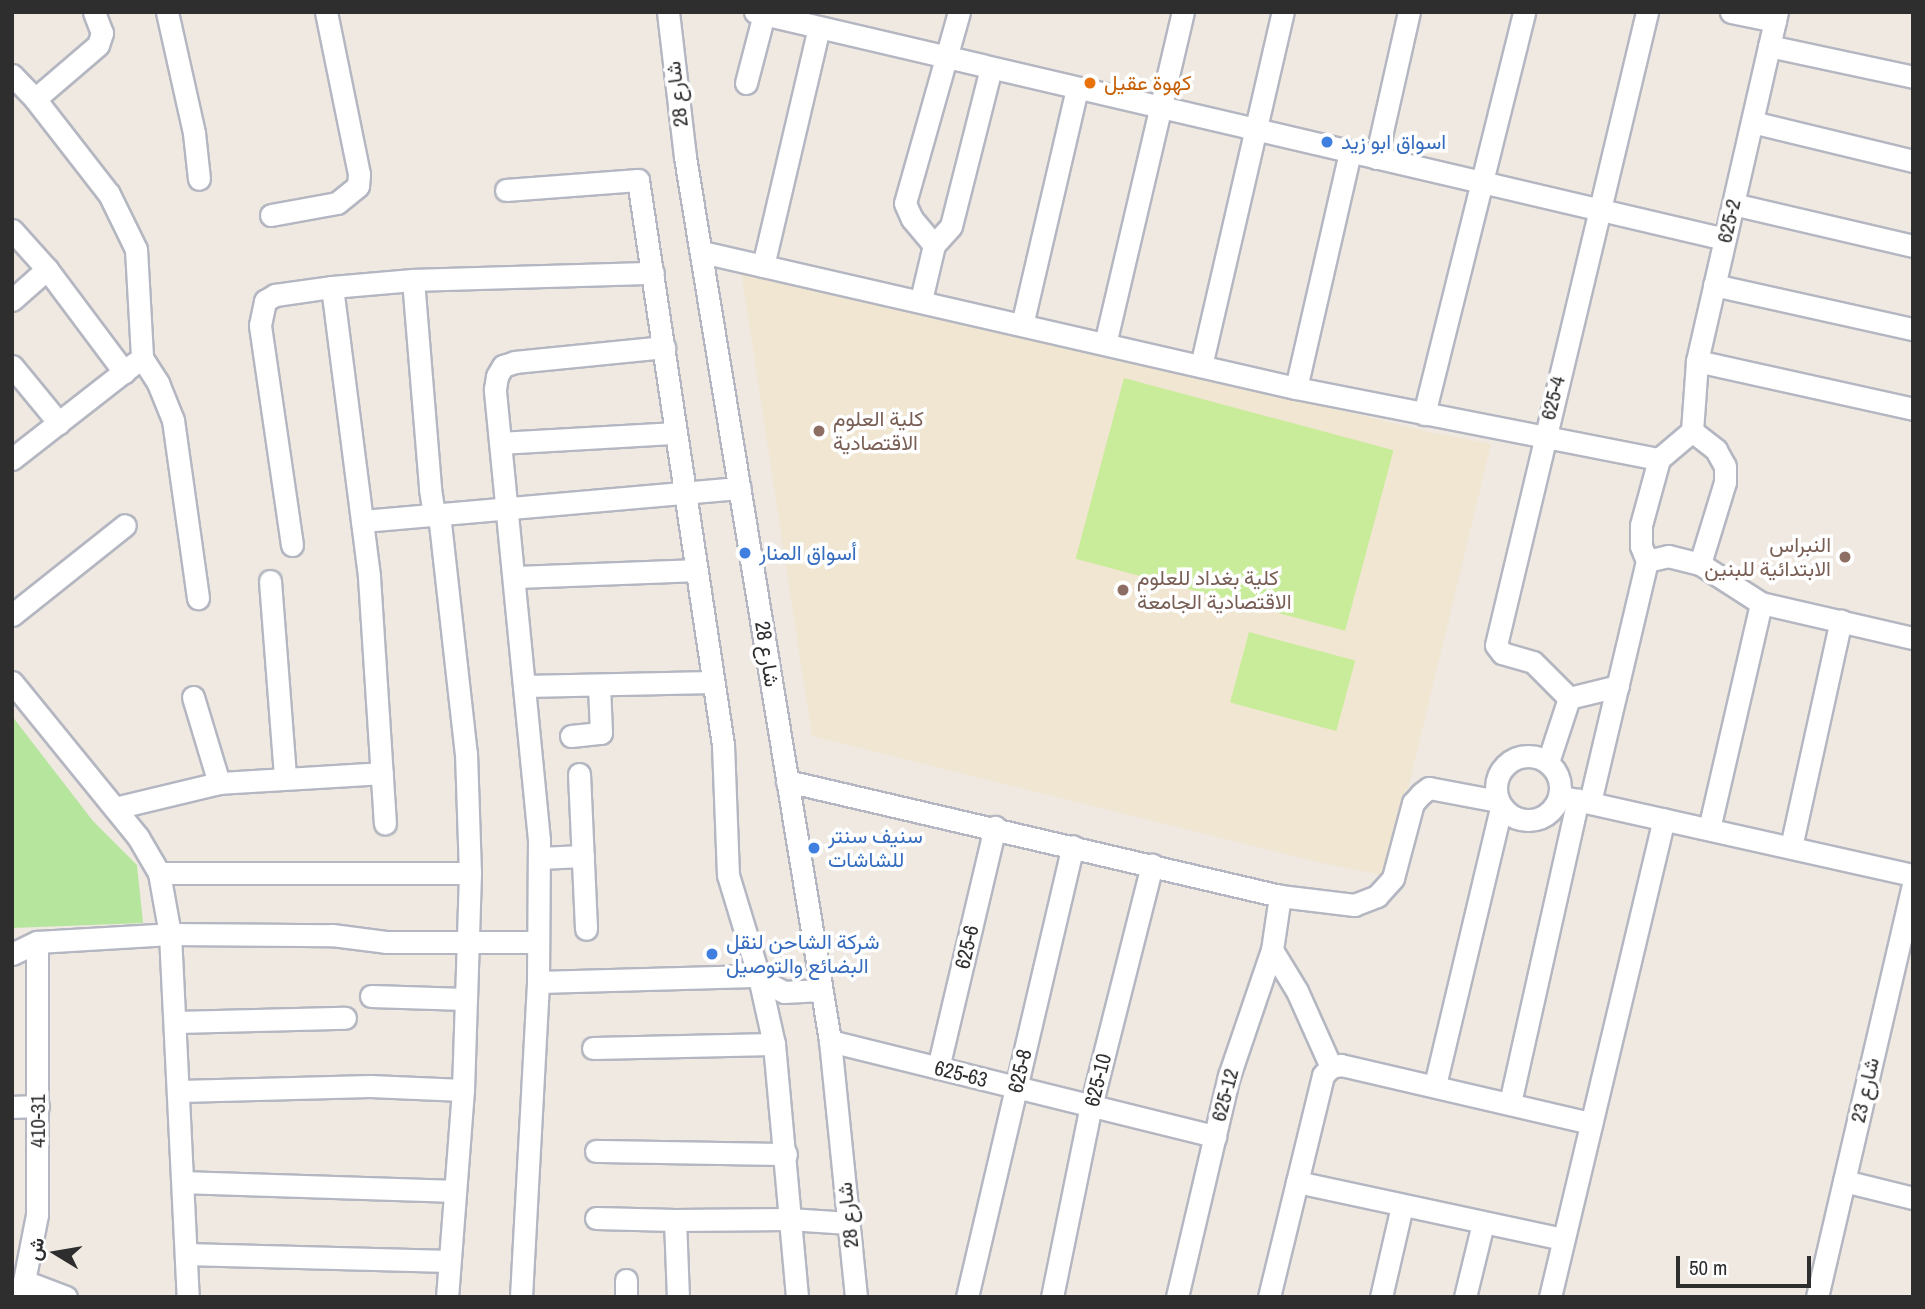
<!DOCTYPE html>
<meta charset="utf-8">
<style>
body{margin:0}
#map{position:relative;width:1925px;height:1309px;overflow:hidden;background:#efe9e1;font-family:"Archivo Narrow",Vazirmatn,sans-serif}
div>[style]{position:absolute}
.education>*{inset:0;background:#f0e6d1}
.green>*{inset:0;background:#b6e59e}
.pitch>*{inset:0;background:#c9ec9a;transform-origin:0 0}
.roads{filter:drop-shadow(2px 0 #b4b7c1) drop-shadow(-2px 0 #b4b7c1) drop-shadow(0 2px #b4b7c1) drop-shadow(0 -2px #b4b7c1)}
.minor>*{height:21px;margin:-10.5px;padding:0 10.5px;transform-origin:10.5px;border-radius:10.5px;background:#fff}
.minor>.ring{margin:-10.5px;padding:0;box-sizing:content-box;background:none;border:21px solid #fff;border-radius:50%}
.dots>*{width:19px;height:19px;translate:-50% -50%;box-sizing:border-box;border:4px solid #fff;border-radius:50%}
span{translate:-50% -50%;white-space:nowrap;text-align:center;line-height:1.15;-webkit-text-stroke:7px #fff;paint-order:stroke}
.food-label{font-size:21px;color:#c56008}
.left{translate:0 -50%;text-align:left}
.street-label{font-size:21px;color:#2e2e2e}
.shop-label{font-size:21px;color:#366cbe}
.education-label{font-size:21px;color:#785e54}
.right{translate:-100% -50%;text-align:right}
.frame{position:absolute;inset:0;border:14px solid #2e2e2e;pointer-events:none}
.north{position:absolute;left:21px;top:1218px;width:70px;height:70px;-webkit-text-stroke:5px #fff;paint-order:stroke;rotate:281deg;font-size:19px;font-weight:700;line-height:28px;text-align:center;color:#2e2e2e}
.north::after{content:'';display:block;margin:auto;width:24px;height:32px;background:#2e2e2e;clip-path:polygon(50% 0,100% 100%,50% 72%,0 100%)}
.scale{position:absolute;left:1676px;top:1256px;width:135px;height:32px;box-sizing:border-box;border:4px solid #2e2e2e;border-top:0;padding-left:9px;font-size:21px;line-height:24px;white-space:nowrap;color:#2e2e2e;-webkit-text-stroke:5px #fff;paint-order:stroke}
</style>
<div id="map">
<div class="education">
<div style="clip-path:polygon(740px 264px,1429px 432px,1491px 444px,1387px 876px,1318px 862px,812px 736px)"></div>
</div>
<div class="green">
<div style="clip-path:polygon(12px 716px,93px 821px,137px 865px,143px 923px,12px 928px)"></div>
</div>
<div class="pitch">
<div style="left:1124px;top:378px;width:279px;height:187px;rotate:15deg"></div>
<div style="left:1249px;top:632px;width:110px;height:73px;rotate:15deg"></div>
</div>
<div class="roads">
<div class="minor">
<div style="left:167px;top:12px;width:124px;rotate:77.4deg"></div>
<div style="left:194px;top:133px;width:46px;rotate:83.8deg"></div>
<div style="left:668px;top:12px;width:146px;rotate:83.3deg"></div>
<div style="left:685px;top:157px;width:896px;rotate:80.68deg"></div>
<div style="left:830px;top:1041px;width:257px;rotate:84.2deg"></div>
<div style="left:755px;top:12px;width:996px;rotate:13.17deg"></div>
<div style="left:1731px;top:12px;width:45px;rotate:11.6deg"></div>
<div style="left:1769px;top:46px;width:147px;rotate:12.1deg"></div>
<div style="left:12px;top:75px;width:33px;rotate:46deg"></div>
<div style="left:35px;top:99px;width:120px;rotate:52.1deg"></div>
<div style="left:109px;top:194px;width:61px;rotate:63.9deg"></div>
<div style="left:136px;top:249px;width:109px;rotate:86.8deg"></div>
<div style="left:142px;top:358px;width:30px;rotate:57deg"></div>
<div style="left:158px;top:383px;width:40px;rotate:68deg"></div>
<div style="left:173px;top:420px;width:180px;rotate:82deg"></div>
<div style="left:746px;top:83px;width:71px;rotate:-75.4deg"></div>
<div style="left:35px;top:99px;width:83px;rotate:-40.6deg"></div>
<div style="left:98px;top:45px;width:13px;rotate:-72deg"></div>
<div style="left:102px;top:33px;width:22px;rotate:-111deg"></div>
<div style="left:1752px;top:122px;width:166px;rotate:13.6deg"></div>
<div style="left:1376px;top:158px;width:150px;rotate:-77.3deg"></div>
<div style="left:506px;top:190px;width:132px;rotate:-4.3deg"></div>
<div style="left:638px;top:180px;width:571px;rotate:81.44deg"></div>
<div style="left:723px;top:745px;width:130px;rotate:87.8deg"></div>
<div style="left:728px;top:875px;width:107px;rotate:73.1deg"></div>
<div style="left:759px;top:977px;width:69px;rotate:77.4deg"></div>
<div style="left:774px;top:1044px;width:254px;rotate:84.8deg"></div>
<div style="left:1733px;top:204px;width:185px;rotate:13.1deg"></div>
<div style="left:271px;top:215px;width:67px;rotate:-10.3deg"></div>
<div style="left:337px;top:203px;width:27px;rotate:-39deg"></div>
<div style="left:358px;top:186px;width:12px;rotate:-85deg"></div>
<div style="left:359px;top:174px;width:165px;rotate:-101.5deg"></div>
<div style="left:12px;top:230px;width:52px;rotate:48.1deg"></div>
<div style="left:47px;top:269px;width:129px;rotate:53.2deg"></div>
<div style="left:934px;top:245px;width:34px;rotate:-130deg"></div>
<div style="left:912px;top:219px;width:17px;rotate:-114deg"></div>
<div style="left:905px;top:203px;width:198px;rotate:-74.2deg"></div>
<div style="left:702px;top:252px;width:609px;rotate:12.9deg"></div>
<div style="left:1296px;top:388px;width:370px;rotate:11.1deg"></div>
<div style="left:763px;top:266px;width:245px;rotate:-76.8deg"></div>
<div style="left:413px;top:280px;width:210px;rotate:85.3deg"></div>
<div style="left:430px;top:489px;width:19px;rotate:81deg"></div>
<div style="left:433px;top:508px;width:17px;rotate:65deg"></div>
<div style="left:440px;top:523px;width:231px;rotate:83.6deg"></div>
<div style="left:466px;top:753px;width:120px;rotate:88.1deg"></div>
<div style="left:470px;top:873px;width:126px;rotate:91.8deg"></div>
<div style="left:466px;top:999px;width:91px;rotate:91.9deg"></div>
<div style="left:463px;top:1090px;width:208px;rotate:94.4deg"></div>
<div style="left:1714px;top:285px;width:204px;rotate:12.5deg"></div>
<div style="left:332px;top:287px;width:292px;rotate:82.7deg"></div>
<div style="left:369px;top:577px;width:247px;rotate:86.3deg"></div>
<div style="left:12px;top:300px;width:47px;rotate:-41.5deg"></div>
<div style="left:921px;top:300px;width:57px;rotate:-76.7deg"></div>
<div style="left:934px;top:245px;width:25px;rotate:-48deg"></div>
<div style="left:951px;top:226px;width:163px;rotate:-75.8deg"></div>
<div style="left:1022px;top:325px;width:243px;rotate:-76.9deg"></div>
<div style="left:1105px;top:344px;width:341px;rotate:-76.8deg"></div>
<div style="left:1697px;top:361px;width:221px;rotate:12.5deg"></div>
<div style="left:12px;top:366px;width:74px;rotate:50.5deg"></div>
<div style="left:1201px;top:366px;width:363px;rotate:-77deg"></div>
<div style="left:1296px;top:388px;width:242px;rotate:-77.1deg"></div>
<div style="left:1424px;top:414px;width:414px;rotate:-76deg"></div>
<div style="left:1692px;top:431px;width:31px;rotate:38deg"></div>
<div style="left:1716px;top:450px;width:18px;rotate:61deg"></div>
<div style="left:1725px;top:466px;width:16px;rotate:90deg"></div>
<div style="left:1725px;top:482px;width:86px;rotate:107deg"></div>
<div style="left:501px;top:443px;width:174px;rotate:-3.3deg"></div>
<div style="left:12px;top:459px;width:156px;rotate:-38deg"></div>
<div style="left:362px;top:521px;width:379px;rotate:-5deg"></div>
<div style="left:292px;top:545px;width:222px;rotate:-98.3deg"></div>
<div style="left:260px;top:325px;width:25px;rotate:-78deg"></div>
<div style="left:265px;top:301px;width:12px;rotate:-31deg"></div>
<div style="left:275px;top:295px;width:58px;rotate:-8deg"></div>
<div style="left:332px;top:287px;width:81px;rotate:-4.9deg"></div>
<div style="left:413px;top:280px;width:240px;rotate:-1.7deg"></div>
<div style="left:1647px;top:561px;width:22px;rotate:-13deg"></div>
<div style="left:1668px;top:556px;width:33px;rotate:14deg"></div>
<div style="left:1700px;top:564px;width:72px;rotate:32.6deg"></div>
<div style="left:1761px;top:603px;width:156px;rotate:13deg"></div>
<div style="left:514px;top:577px;width:181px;rotate:-2.2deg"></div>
<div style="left:270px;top:581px;width:198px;rotate:85.6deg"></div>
<div style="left:12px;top:615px;width:144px;rotate:-38.5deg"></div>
<div style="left:12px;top:682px;width:200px;rotate:50.9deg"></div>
<div style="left:138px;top:837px;width:42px;rotate:59.7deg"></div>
<div style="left:159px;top:873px;width:62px;rotate:79.8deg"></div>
<div style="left:170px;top:934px;width:363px;rotate:87.2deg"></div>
<div style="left:524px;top:686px;width:189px;rotate:-1.2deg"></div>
<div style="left:1618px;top:686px;width:50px;rotate:166.2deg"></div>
<div style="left:1569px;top:698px;width:51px;rotate:-135deg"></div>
<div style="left:1533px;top:662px;width:32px;rotate:-164deg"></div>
<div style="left:1502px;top:653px;width:10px;rotate:-127deg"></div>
<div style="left:1496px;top:645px;width:651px;rotate:-76.58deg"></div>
<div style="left:193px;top:697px;width:90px;rotate:73.2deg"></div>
<div style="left:571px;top:736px;width:30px;rotate:-6deg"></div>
<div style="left:601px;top:733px;width:48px;rotate:-92.4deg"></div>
<div class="ring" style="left:1496px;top:756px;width:43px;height:43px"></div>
<div style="left:1548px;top:762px;width:67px;rotate:-71.8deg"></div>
<div style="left:579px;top:774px;width:155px;rotate:87.4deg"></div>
<div style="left:787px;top:781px;width:506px;rotate:13.13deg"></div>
<div style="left:1280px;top:896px;width:75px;rotate:6.9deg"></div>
<div style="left:1354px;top:905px;width:25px;rotate:-21deg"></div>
<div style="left:1377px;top:896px;width:24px;rotate:-48deg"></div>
<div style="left:1393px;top:878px;width:78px;rotate:-75.1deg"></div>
<div style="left:1413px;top:803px;width:12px;rotate:-48deg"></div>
<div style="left:1421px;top:794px;width:10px;rotate:-37deg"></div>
<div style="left:1429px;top:788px;width:70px;rotate:10.7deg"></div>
<div style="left:1559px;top:796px;width:363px;rotate:12.6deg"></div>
<div style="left:1590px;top:802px;width:248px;rotate:-76.7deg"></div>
<div style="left:1647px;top:561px;width:16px;rotate:-112deg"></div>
<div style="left:1641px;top:546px;width:21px;rotate:-90deg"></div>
<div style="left:1641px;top:525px;width:68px;rotate:-74.7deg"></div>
<div style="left:1659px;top:459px;width:43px;rotate:-40.3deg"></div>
<div style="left:1692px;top:431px;width:70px;rotate:-85.9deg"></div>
<div style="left:1697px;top:361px;width:358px;rotate:-77.1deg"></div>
<div style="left:115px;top:808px;width:107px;rotate:-13.5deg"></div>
<div style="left:219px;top:783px;width:163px;rotate:-3.5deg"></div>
<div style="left:1709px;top:829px;width:232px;rotate:-77deg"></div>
<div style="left:1791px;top:847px;width:232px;rotate:-77.6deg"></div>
<div style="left:539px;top:858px;width:44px;rotate:-2.6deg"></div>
<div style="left:159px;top:873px;width:311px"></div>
<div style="left:1272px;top:950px;width:48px;rotate:58.6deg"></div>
<div style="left:1297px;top:991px;width:83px;rotate:65.9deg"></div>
<div style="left:12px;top:954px;width:28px;rotate:-26deg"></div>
<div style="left:37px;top:942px;width:133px;rotate:-3.4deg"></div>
<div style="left:170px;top:934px;width:162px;rotate:0.4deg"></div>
<div style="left:332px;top:935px;width:54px;rotate:7.4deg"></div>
<div style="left:386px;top:942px;width:152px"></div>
<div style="left:538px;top:982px;width:216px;rotate:-1.6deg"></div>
<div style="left:754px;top:976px;width:34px;rotate:28deg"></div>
<div style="left:784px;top:992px;width:37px;rotate:-3deg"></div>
<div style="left:371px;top:996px;width:95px;rotate:1.8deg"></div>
<div style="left:176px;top:1022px;width:169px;rotate:-1.4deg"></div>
<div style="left:830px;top:1041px;width:397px;rotate:13.9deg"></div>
<div style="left:593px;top:1048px;width:181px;rotate:-1.3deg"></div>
<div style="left:938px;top:1068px;width:248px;rotate:-76.7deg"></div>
<div style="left:1435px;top:1085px;width:286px;rotate:-76.6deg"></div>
<div style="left:180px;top:1091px;width:190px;rotate:-1.5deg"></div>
<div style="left:370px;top:1086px;width:93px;rotate:2.5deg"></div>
<div style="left:1510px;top:1103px;width:311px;rotate:-77.4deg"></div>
<div style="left:12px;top:1107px;width:26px;rotate:-2deg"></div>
<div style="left:596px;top:1151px;width:190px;rotate:0.9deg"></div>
<div style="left:1844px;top:1181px;width:71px;rotate:13.8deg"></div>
<div style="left:183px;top:1182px;width:271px;rotate:1.9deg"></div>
<div style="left:1297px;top:1182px;width:272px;rotate:12.1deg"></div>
<div style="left:596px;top:1218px;width:79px;rotate:1.5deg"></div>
<div style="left:675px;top:1220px;width:114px;rotate:-0.5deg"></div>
<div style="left:789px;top:1219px;width:60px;rotate:3.8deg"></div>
<div style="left:675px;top:1220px;width:77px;rotate:87.8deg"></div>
<div style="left:186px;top:1254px;width:263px;rotate:1.5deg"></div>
<div style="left:24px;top:1281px;width:45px;rotate:20.9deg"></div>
<div style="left:17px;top:1297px;width:17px;rotate:-66deg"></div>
<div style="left:24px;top:1281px;width:67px;rotate:-78.9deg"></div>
<div style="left:37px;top:1215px;width:273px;rotate:-90deg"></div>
<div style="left:521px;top:1297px;width:315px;rotate:-86.9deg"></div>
<div style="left:538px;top:982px;width:142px;rotate:-89.6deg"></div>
<div style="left:539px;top:840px;width:453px;rotate:-95.6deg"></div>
<div style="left:495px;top:389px;width:13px;rotate:-81deg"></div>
<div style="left:497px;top:376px;width:12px;rotate:-59deg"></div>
<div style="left:503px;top:366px;width:13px;rotate:-18deg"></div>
<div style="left:515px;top:362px;width:150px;rotate:-5.7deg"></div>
<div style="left:626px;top:1297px;width:17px;rotate:-90deg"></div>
<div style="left:967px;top:1297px;width:463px;rotate:-76.8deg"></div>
<div style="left:1052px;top:1297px;width:195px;rotate:-78.5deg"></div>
<div style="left:1091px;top:1106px;width:249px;rotate:-75.8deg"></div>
<div style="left:1177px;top:1297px;width:227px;rotate:-76.8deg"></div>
<div style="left:1229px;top:1076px;width:133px;rotate:-71.2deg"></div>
<div style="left:1272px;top:950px;width:55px;rotate:-81.6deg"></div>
<div style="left:1269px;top:1297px;width:228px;rotate:-76.3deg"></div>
<div style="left:1323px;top:1075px;width:11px;rotate:-45deg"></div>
<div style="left:1331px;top:1067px;width:10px;rotate:-11deg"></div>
<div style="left:1341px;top:1065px;width:257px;rotate:13.1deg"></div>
<div style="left:1381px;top:1297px;width:93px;rotate:-77deg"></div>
<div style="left:1465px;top:1297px;width:76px;rotate:-76.3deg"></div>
<div style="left:1550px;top:1297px;width:491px;rotate:-76.6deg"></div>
<div style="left:1817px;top:1297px;width:425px;rotate:-76.9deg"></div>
</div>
</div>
<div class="dots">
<div style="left:1090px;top:83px;background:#e8710a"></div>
<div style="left:1327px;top:142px;background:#3f7fe0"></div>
<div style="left:819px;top:431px;background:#8d6e63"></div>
<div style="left:745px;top:553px;background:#3f7fe0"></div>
<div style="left:1845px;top:557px;background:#8d6e63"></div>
<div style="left:1123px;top:590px;background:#8d6e63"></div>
<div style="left:814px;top:848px;background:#3f7fe0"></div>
<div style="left:712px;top:954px;background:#3f7fe0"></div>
</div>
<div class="food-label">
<span class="left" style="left:1104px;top:83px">كهوة عقيل</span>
</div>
<div class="street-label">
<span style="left:677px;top:94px;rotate:-97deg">شارع 28</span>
<span style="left:1729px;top:221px;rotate:-77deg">625-2</span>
<span style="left:1553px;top:398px;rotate:-76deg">625-4</span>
<span style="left:767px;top:654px;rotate:81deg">شارع 28</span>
<span style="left:967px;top:947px;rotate:-77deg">625-6</span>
<span style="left:1020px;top:1071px;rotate:-77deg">625-8</span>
<span style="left:961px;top:1074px;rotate:14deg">625-63</span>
<span style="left:1098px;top:1080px;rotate:-76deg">625-10</span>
<span style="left:1865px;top:1090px;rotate:-77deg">شارع 23</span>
<span style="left:1225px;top:1095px;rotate:-75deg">625-12</span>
<span style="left:38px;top:1121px;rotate:-90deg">410-31</span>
<span style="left:848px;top:1215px;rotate:-96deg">شارع 28</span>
</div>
<div class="shop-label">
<span class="left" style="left:1341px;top:142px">اسواق ابو زيد</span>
<span class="left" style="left:759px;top:553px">أسواق المنار</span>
<span class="left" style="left:828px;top:848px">سنيف سنتر<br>للشاشات</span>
<span class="left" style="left:726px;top:954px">شركة الشاحن لنقل<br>البضائع والتوصيل</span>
</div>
<div class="education-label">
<span class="left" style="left:833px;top:431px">كلية العلوم<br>الاقتصادية</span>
<span class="right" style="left:1831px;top:557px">النبراس<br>الابتدائية للبنين</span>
<span class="left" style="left:1137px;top:590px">كلية بغداد للعلوم<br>الاقتصادية الجامعة</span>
</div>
<div class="frame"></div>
<div class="north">ش</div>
<div class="scale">50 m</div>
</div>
